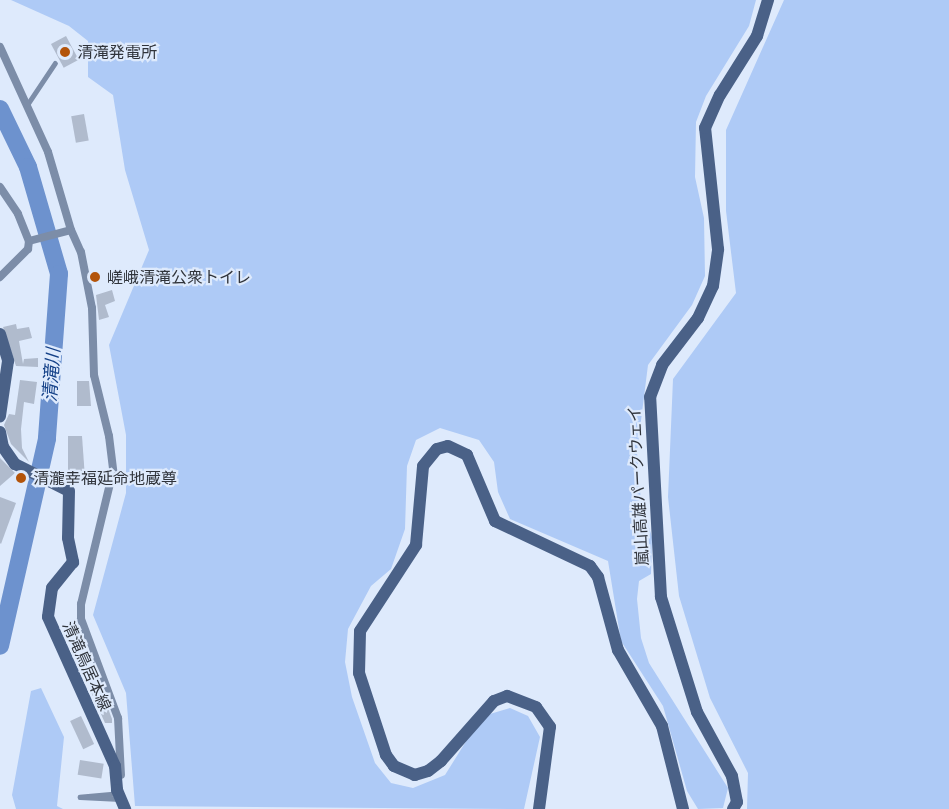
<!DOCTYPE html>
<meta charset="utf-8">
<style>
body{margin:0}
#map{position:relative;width:949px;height:809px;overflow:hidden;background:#deeafc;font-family:"PT Sans Narrow","Noto Sans JP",sans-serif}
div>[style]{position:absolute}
.green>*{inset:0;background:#aecaf6}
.river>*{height:18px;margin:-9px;padding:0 9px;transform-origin:9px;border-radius:9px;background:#6d92ce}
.building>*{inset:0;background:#b0bbcd;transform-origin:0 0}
.lane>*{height:4.5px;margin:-2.25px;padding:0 2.25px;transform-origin:2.25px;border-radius:2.25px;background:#7c8da8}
.street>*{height:8px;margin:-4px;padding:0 4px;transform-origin:4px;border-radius:4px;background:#7c8da8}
.secondary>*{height:12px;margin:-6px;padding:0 6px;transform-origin:6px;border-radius:6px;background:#4a6187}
.dots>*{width:16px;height:16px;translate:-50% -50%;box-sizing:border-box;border:3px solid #deeafc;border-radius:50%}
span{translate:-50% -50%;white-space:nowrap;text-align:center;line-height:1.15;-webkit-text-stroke:4.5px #deeafc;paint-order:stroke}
.poi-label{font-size:16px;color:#30343b}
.left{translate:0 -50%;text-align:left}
.street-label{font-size:16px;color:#30343b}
.water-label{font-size:18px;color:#144188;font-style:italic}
</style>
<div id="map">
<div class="green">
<div style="clip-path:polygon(11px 0,756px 0,749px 26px,706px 96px,696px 122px,695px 177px,704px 218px,705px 276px,692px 305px,648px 365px,637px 452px,641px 502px,652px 537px,651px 574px,639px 581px,637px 599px,641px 638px,649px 663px,728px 788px,723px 808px,698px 809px,687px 791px,663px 706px,621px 641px,608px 561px,510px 519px,498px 492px,494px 462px,479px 440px,440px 428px,416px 440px,407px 466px,405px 529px,391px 569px,371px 586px,348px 629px,345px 662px,352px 697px,375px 763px,391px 783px,413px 788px,445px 775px,470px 735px,490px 714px,510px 708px,528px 716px,540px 737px,524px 809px,135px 806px,126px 693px,93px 615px,126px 493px,126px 435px,109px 345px,149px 250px,125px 170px,113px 95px,88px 77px,88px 41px,69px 26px)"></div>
<div style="clip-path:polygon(784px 0,949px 0,949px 809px,747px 809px,748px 773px,710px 698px,679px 596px,668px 497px,673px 379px,736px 293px,726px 211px,726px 130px)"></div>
<div style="clip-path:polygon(41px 688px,64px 737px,57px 806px,63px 809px,16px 809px,12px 795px,31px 691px)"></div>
</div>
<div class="river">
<div style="left:0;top:109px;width:64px;rotate:64.2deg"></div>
<div style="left:28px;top:167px;width:111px;rotate:73.8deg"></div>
<div style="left:59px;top:274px;width:165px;rotate:94.2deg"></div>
<div style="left:47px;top:439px;width:212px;rotate:102.8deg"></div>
</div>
<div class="building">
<div style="left:66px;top:36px;width:27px;height:17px;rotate:62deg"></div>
<div style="left:84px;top:114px;width:27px;height:13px;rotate:80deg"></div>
<div style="clip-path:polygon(112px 290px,115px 301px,105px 305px,109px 317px,99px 320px,96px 295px)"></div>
<div style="clip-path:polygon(16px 324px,17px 329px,29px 327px,32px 338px,19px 341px,23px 364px,24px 359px,38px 358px,38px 367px,16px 366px,3px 327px)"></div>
<div style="clip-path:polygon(20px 380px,37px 382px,34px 404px,24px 402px,21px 429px,22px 448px,29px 462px,11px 444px,4px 425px,9px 414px,15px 415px)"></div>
<div style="clip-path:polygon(77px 381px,89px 381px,91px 406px,77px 406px)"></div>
<div style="clip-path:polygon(68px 436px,82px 436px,85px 478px,68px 479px)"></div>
<div style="clip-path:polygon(0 458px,15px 473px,0 486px)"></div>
<div style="clip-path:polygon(0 497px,16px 503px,1px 544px,0 543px)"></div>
<div style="clip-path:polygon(99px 684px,112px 719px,112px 723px,105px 723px,92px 694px,90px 687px)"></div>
<div style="left:81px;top:716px;width:31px;height:12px;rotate:65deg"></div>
<div style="left:80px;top:760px;width:24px;height:15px;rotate:9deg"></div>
</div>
<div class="lane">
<div style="left:27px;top:105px;width:50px;rotate:-56.3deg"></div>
<div style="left:116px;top:794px;width:36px;rotate:175deg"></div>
<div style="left:80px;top:797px;width:40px;rotate:2.9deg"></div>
</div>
<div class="street">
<div style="left:0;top:47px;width:115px;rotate:65.4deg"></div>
<div style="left:48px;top:152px;width:81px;rotate:73.6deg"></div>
<div style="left:71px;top:230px;width:24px;rotate:66deg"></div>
<div style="left:81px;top:252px;width:57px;rotate:78.9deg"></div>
<div style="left:92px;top:308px;width:67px;rotate:88.3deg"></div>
<div style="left:94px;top:375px;width:63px;rotate:76.2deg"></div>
<div style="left:109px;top:436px;width:35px;rotate:83deg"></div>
<div style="left:113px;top:471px;width:137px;rotate:103.5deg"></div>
<div style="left:81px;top:604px;width:15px;rotate:90deg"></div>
<div style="left:81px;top:619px;width:106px;rotate:69.5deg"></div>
<div style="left:118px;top:718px;width:57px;rotate:87deg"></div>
<div style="left:0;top:187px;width:32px;rotate:56deg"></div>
<div style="left:18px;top:214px;width:29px;rotate:68deg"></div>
<div style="left:29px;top:241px;width:8px;rotate:97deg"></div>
<div style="left:28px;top:249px;width:40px;rotate:135deg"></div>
<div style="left:29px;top:241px;width:43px;rotate:-14.7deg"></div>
</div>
<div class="secondary">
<div style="left:0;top:334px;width:28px;rotate:73deg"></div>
<div style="left:8px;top:361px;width:56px;rotate:98.3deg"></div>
<div style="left:0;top:432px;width:15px;rotate:79deg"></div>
<div style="left:3px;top:447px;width:21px;rotate:55deg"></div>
<div style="left:15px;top:464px;width:60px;rotate:26.6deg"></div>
<div style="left:69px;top:491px;width:47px;rotate:91.2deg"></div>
<div style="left:68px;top:538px;width:25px;rotate:78deg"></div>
<div style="left:73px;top:562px;width:33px;rotate:129deg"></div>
<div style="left:52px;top:588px;width:29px;rotate:98deg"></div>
<div style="left:48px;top:617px;width:163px;rotate:65.8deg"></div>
<div style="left:115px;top:766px;width:24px;rotate:85deg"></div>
<div style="left:117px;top:790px;width:21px;rotate:67deg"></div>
<div style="left:539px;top:809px;width:83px;rotate:-82.4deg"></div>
<div style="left:550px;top:727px;width:24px;rotate:-125deg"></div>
<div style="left:536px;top:707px;width:31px;rotate:-159deg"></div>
<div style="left:507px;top:696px;width:14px;rotate:159deg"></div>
<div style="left:494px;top:701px;width:80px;rotate:131.5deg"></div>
<div style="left:441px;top:761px;width:16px;rotate:142deg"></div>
<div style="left:428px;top:771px;width:14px;rotate:163deg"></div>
<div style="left:415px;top:775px;width:23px;rotate:-157deg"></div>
<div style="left:394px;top:766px;width:14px;rotate:-126deg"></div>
<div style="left:386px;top:755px;width:86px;rotate:-108.2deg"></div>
<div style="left:359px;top:673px;width:42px;rotate:-88.6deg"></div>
<div style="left:360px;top:631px;width:103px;rotate:-56.9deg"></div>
<div style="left:416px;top:545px;width:79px;rotate:-84.9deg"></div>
<div style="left:423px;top:466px;width:22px;rotate:-51deg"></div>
<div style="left:437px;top:449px;width:11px;rotate:-15deg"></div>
<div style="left:448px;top:446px;width:21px;rotate:25deg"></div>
<div style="left:467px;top:455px;width:72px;rotate:67deg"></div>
<div style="left:495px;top:521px;width:105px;rotate:25.3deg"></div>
<div style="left:590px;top:566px;width:14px;rotate:54deg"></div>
<div style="left:598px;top:577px;width:76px;rotate:74.7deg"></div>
<div style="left:618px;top:650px;width:88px;rotate:59.9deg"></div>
<div style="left:662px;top:726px;width:86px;rotate:75.8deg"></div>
<div style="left:733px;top:809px;width:8px;rotate:-60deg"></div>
<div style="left:737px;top:802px;width:26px;rotate:-101deg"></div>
<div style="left:732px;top:776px;width:73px;rotate:-118.7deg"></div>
<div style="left:697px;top:712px;width:121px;rotate:-107.4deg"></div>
<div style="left:661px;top:597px;width:200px;rotate:-93.1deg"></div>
<div style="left:650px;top:397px;width:34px;rotate:-69deg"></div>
<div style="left:662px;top:365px;width:59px;rotate:-52.5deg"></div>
<div style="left:698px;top:318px;width:35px;rotate:-65deg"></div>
<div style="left:713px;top:286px;width:37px;rotate:-82deg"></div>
<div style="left:718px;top:249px;width:122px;rotate:-96.1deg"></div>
<div style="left:705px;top:128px;width:36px;rotate:-66deg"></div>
<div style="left:720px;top:95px;width:70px;rotate:-57.9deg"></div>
<div style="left:757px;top:36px;width:38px;rotate:-73deg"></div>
</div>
<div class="dots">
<div style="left:65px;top:52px;background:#b3540a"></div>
<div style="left:95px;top:277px;background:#b3540a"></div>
<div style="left:21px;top:478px;background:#b3540a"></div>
</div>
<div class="poi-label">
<span class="left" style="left:77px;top:52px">清滝発電所</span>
<span class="left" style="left:107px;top:277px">嵯峨清滝公衆トイレ</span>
<span class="left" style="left:33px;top:478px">清瀧幸福延命地蔵尊</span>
</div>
<div class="street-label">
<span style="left:638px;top:486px;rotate:-93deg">嵐山高雄パークウェイ</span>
<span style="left:87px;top:666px;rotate:66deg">清滝鳥居本線</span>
</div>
<div class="water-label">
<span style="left:52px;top:375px;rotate:-86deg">清滝川</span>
</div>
</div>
